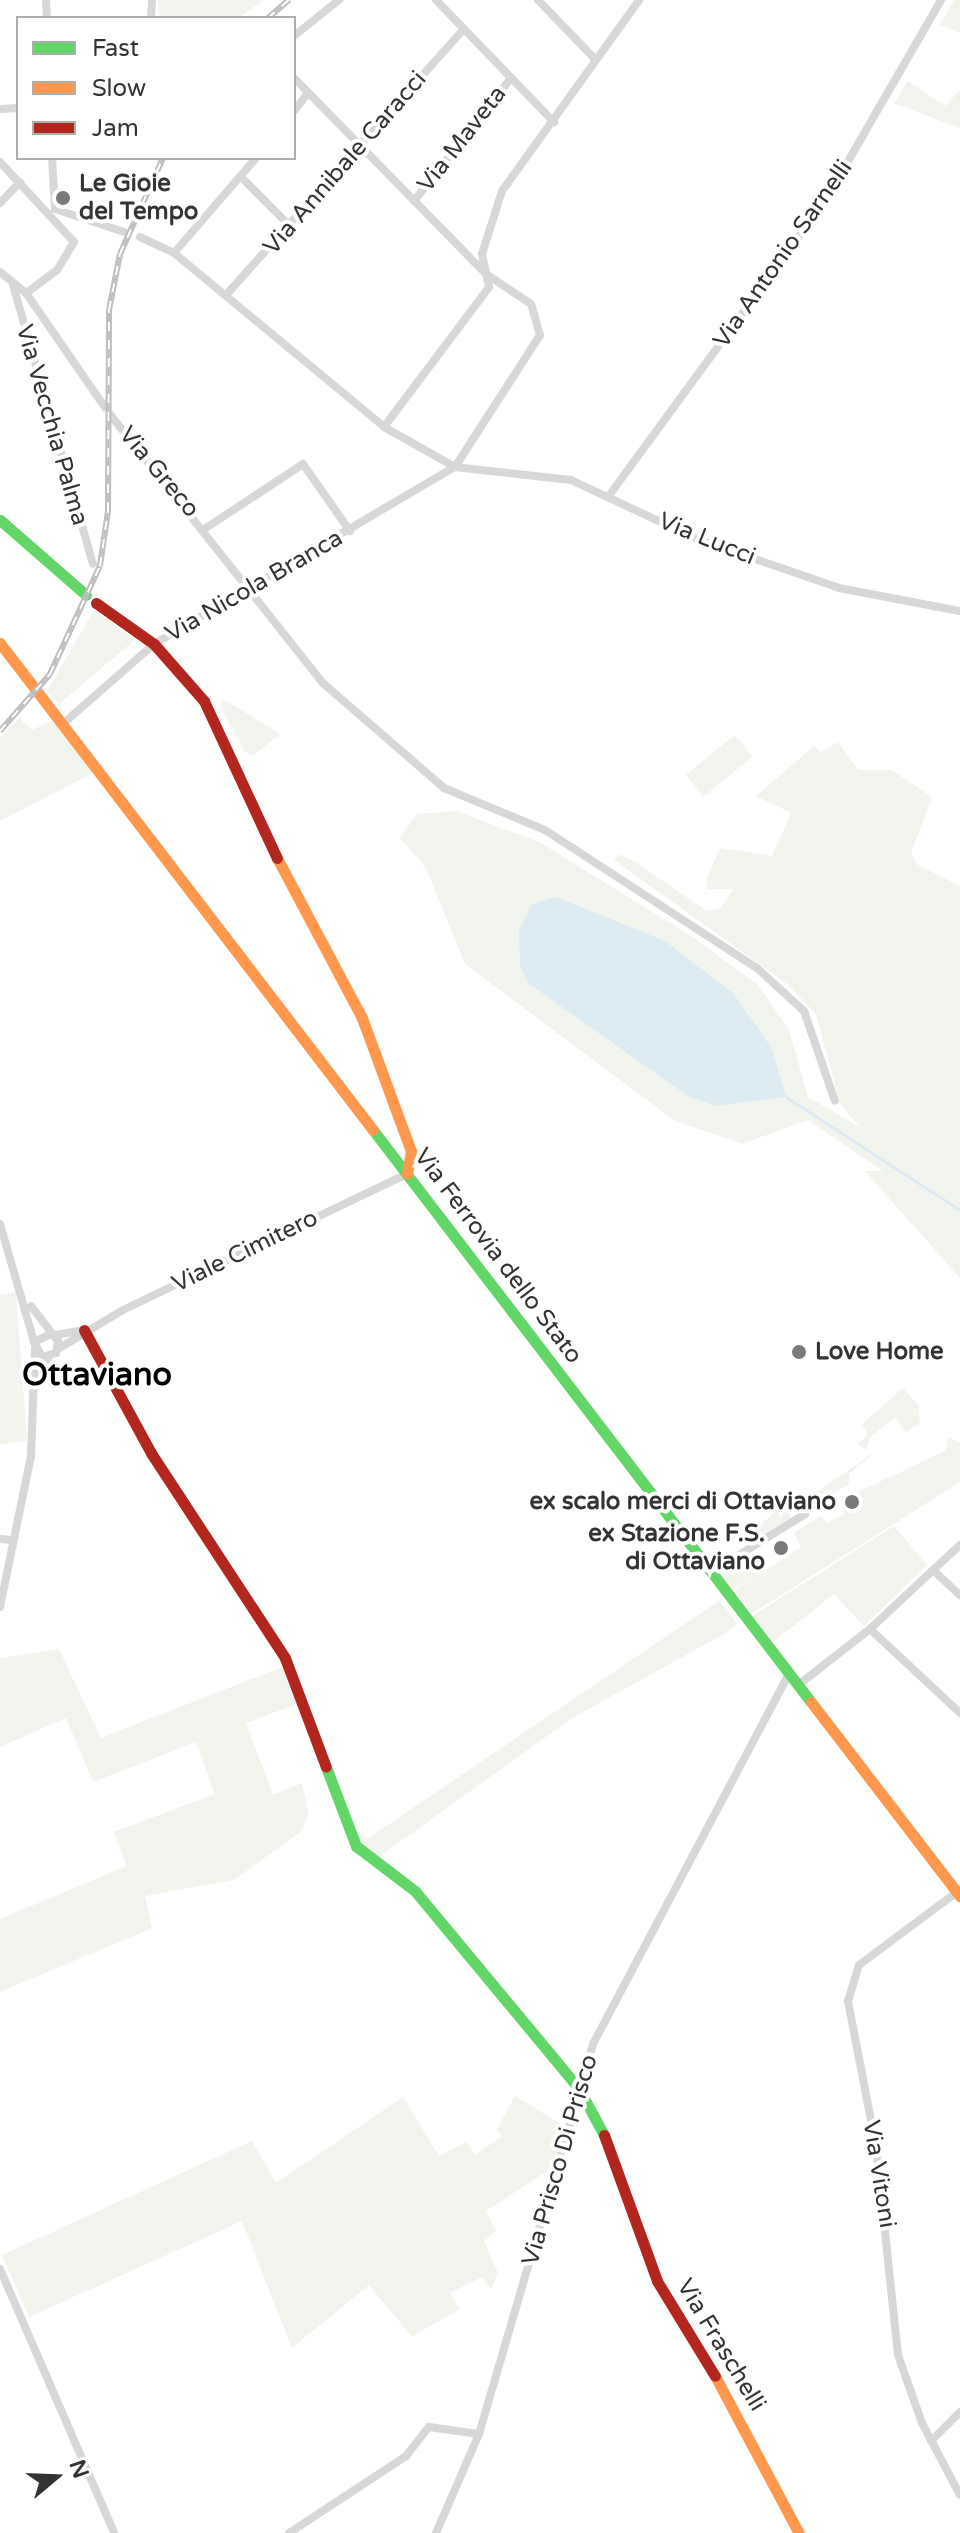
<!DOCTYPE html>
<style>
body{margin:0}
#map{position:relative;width:960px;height:2533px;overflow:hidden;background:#fff;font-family:"Varela Round",sans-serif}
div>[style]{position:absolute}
.green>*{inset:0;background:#f1f5ed;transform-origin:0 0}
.water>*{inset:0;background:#ddebf3}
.stream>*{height:3px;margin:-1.5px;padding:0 1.5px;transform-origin:1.5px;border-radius:1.5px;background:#ddebf3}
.street-tunnel>*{height:8px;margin-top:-4px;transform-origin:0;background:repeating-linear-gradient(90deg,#d6d6d6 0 8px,transparent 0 12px)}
.street>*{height:8px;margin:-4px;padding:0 4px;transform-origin:4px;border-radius:4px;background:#d7d7d7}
.fast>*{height:11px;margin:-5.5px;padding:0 5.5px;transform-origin:5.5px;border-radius:5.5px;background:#63d668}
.slow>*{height:11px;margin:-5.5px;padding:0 5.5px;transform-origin:5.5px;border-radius:5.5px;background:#ff974d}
.jam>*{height:11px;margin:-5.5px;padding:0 5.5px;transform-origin:5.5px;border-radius:5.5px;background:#b3261e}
.rail>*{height:6px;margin-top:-3px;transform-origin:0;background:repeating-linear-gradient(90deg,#fff 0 9px,#bebebe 0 18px);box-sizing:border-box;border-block:2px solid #bebebe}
.dots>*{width:22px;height:22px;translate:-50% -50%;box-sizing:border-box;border:4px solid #fff;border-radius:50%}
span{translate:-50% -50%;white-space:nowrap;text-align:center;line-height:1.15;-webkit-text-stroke:8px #fff;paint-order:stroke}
.street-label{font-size:24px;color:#333}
.poi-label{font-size:24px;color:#333;font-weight:700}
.left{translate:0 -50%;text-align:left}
.right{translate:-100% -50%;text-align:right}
.district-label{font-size:32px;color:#000;font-weight:700}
.legend{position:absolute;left:16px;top:16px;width:280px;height:144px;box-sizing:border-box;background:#fff;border:2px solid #adadad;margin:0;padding:10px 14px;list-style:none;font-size:24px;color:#333}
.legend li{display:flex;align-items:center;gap:16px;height:40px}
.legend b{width:40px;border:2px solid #adadad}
.north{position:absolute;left:16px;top:2437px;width:80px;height:80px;-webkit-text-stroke:6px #fff;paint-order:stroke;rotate:71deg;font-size:22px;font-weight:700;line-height:32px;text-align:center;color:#333}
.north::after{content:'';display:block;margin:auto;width:28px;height:36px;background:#333;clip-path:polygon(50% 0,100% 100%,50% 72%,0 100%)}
</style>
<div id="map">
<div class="green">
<div style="clip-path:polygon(158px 0,264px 0,238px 18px,159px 18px)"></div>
<div style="clip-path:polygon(954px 0,960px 0,960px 33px,940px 25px)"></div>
<div style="clip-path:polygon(908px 81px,945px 106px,960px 90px,960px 128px,894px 103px)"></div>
<div style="clip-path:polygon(94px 610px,135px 640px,59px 704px,47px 691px)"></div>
<div style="clip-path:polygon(225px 700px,280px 734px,253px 756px,244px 751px,220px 705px)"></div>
<div style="clip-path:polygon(19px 718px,32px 730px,53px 720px,93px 773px,0 821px,0 738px)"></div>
<div style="left:735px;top:735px;width:28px;height:63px;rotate:51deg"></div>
<div style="clip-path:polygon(evenodd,838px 742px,858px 770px,891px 770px,932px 797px,911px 853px,918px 865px,960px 886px,960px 1278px,865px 1171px,883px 1171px,808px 1120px,742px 1144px,674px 1120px,465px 964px,425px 866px,400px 838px,417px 814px,456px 811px,539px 842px,691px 936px,758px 985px,789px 1030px,808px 1097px,860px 1127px,840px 1104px,816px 1014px,787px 984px,614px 860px,618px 854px,632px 860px,707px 911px,721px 908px,733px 889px,708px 889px,705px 883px,720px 848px,772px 856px,791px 813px,756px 796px,814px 746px,821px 752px,838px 742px,529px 984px,785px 1097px,716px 1106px,688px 1095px,529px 984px)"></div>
<div style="clip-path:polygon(16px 1292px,27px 1441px,0 1444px,0 1295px)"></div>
<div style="clip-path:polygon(903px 1388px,919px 1406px,920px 1422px,906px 1433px,896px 1417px,870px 1437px,866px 1450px,858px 1443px,868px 1435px,862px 1424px)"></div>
<div style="clip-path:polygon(948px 1437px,960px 1442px,960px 1482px,753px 1613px,735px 1590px,755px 1576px,732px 1590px,721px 1576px,758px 1553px,768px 1569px,801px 1547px,794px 1533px,820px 1516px,828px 1523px,844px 1514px,841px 1500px,945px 1451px)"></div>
<div style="clip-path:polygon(879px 1449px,849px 1474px,849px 1484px,804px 1511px,801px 1503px)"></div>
<div style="clip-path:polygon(784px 1504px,791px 1518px,750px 1544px,746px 1537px)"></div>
<div style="clip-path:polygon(894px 1526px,927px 1565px,864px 1626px,834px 1594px,773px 1642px,752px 1616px)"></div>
<div style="clip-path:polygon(720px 1600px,737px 1624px,724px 1634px,572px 1718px,376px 1859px,361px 1844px,355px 1828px,367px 1839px)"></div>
<div style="clip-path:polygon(59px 1649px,101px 1738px,285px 1666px,297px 1704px,246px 1723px,273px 1795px,302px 1783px,309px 1815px,300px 1832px,234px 1880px,145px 1896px,152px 1928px,0 1992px,0 1919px,127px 1866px,114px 1832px,215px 1794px,196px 1742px,93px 1782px,66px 1718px,0 1747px,0 1658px)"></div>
<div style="clip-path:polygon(515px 2096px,564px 2126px,552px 2168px,486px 2211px,496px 2231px,484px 2241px,498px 2273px,491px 2289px,482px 2277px,450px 2293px,459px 2309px,412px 2337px,369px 2285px,292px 2348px,242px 2221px,29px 2317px,2px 2255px,252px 2141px,276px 2183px,403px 2097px,439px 2156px,466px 2142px,475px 2155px,502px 2136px,497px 2129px)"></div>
</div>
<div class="water">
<div style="clip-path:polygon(556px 897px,665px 941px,733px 993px,771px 1047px,786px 1097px,716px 1106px,688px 1096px,529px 984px,520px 966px,519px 931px,532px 904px)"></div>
</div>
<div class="stream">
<div style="left:786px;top:1097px;width:207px;rotate:33deg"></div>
</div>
<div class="street-tunnel">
<div style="left:102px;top:403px;width:17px;rotate:54deg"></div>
</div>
<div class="street">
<div style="left:46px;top:0;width:18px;rotate:87deg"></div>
<div style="left:436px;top:0;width:170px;rotate:46deg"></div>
<div style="left:538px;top:0;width:82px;rotate:46deg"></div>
<div style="left:151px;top:18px;width:18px;rotate:-87deg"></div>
<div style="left:294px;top:36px;width:58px;rotate:-38.7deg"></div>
<div style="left:0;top:109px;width:18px;rotate:-3deg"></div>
<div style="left:294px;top:111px;width:23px;rotate:-52deg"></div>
<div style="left:52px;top:158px;width:51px;rotate:86.6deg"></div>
<div style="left:0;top:162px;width:109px;rotate:47.2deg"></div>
<div style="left:74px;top:242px;width:33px;rotate:121deg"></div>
<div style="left:57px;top:270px;width:39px;rotate:143deg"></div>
<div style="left:26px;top:293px;width:33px;rotate:-141deg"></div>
<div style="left:241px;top:177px;width:71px;rotate:45deg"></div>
<div style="left:414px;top:201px;width:157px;rotate:-51.7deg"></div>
<div style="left:0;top:203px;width:29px;rotate:-46deg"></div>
<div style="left:55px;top:209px;width:73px;rotate:18.4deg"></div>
<div style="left:140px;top:237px;width:38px;rotate:25deg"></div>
<div style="left:174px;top:253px;width:273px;rotate:39.6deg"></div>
<div style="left:384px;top:427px;width:81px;rotate:29.4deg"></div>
<div style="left:455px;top:467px;width:117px;rotate:6.4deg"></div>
<div style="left:571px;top:480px;width:139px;rotate:25.1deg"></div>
<div style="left:697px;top:539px;width:150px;rotate:19deg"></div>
<div style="left:839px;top:588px;width:123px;rotate:10.8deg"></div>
<div style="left:174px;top:253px;width:125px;rotate:-49.2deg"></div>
<div style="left:13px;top:285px;width:290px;rotate:74deg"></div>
<div style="left:26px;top:293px;width:134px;rotate:55.4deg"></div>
<div style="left:226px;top:295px;width:356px;rotate:-48.2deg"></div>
<div style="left:112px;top:417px;width:341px;rotate:51.6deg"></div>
<div style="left:324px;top:684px;width:159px;rotate:40.9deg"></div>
<div style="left:444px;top:788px;width:109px;rotate:22.6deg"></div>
<div style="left:545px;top:830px;width:253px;rotate:33.1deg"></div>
<div style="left:757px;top:968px;width:64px;rotate:42.5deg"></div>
<div style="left:804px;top:1011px;width:95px;rotate:71deg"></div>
<div style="left:384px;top:427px;width:175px;rotate:-53.1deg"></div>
<div style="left:489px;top:287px;width:34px;rotate:-102deg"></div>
<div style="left:482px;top:254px;width:66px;rotate:-72.4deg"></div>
<div style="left:502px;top:191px;width:235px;rotate:-54.3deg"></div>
<div style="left:608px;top:497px;width:373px;rotate:-53.8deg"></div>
<div style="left:828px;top:196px;width:226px;rotate:-60deg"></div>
<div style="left:206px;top:528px;width:116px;rotate:-33.4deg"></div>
<div style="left:303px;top:464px;width:82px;rotate:55deg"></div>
<div style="left:65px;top:722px;width:118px;rotate:-41.2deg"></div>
<div style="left:154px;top:644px;width:349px;rotate:-30.5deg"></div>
<div style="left:455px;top:467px;width:157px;rotate:-57.2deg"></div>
<div style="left:540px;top:335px;width:32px;rotate:-106deg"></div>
<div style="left:531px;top:304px;width:54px;rotate:-146.3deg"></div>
<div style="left:486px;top:274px;width:274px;rotate:-134.4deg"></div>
<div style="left:0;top:1224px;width:123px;rotate:73.9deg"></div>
<div style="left:31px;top:1306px;width:44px;rotate:52.4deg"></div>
<div style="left:58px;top:1341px;width:12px;rotate:99deg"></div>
<div style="left:56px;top:1353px;width:15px;rotate:164deg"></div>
<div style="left:42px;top:1357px;width:17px;rotate:-118deg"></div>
<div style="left:34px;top:1342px;width:19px;rotate:-25deg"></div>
<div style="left:54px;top:1335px;width:26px;rotate:-9deg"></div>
<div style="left:58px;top:1349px;width:76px;rotate:-31deg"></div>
<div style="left:123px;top:1310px;width:315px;rotate:-25.6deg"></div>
<div style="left:37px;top:1386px;width:31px;rotate:-68deg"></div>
<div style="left:0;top:1539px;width:13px;rotate:4deg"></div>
<div style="left:960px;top:1545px;width:37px;rotate:137deg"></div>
<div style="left:933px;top:1570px;width:37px;rotate:43deg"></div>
<div style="left:710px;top:1573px;width:112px;rotate:-31.8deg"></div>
<div style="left:0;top:1607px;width:154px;rotate:-78.4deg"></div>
<div style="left:31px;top:1456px;width:107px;rotate:-87.9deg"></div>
<div style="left:870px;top:1629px;width:86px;rotate:-43.1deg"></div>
<div style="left:797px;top:1686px;width:93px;rotate:-38deg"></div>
<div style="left:870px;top:1629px;width:123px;rotate:43deg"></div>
<div style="left:957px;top:1892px;width:122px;rotate:143.3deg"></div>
<div style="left:859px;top:1965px;width:38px;rotate:107deg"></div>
<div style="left:848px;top:2001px;width:148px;rotate:79.1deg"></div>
<div style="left:876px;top:2146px;width:210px;rotate:84deg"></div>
<div style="left:898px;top:2355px;width:72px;rotate:70.6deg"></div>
<div style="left:922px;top:2423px;width:81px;rotate:62.2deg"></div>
<div style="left:0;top:2269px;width:288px;rotate:66.6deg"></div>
<div style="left:931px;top:2441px;width:41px;rotate:-45deg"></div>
<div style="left:289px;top:2533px;width:140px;rotate:-33.3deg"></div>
<div style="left:406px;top:2456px;width:37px;rotate:-52deg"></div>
<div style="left:429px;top:2427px;width:50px;rotate:8deg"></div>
<div style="left:436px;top:2533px;width:108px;rotate:-66.5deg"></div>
<div style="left:479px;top:2434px;width:406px;rotate:-73.7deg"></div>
<div style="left:593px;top:2044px;width:417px;rotate:-62.1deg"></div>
</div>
<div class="fast">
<div style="left:0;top:520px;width:114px;rotate:41.1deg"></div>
<div style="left:373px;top:1130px;width:720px;rotate:52.56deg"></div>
<div style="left:326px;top:1767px;width:85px;rotate:69.2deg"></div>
<div style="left:356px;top:1846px;width:74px;rotate:37.3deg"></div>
<div style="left:415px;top:1891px;width:255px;rotate:50.3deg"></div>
<div style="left:578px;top:2087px;width:55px;rotate:61.6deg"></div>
</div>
<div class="slow">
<div style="left:0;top:643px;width:613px;rotate:52.55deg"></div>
<div style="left:277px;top:858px;width:181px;rotate:62deg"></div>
<div style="left:362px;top:1018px;width:142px;rotate:69.8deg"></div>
<div style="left:411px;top:1151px;width:23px;rotate:100deg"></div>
<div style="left:811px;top:1702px;width:245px;rotate:52.5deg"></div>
<div style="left:715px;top:2376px;width:178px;rotate:61.9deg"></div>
</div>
<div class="jam">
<div style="left:96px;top:603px;width:71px;rotate:35.3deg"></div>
<div style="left:154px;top:644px;width:76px;rotate:48.7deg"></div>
<div style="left:204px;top:701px;width:173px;rotate:65.1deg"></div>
<div style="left:84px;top:1330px;width:140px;rotate:61.4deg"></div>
<div style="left:151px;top:1453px;width:245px;rotate:56.8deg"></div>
<div style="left:285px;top:1658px;width:116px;rotate:69.4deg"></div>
<div style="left:604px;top:2135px;width:155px;rotate:70deg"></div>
<div style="left:657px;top:2281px;width:111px;rotate:58.6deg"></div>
</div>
<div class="rail">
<div style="left:268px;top:18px;width:28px;rotate:-41deg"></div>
<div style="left:0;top:731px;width:76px;rotate:-48.7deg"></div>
<div style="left:50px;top:674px;width:119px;rotate:-65.2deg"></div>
<div style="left:100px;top:566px;width:56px;rotate:-81.7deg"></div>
<div style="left:108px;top:511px;width:201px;rotate:-89.7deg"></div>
<div style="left:109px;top:310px;width:57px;rotate:-78.9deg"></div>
<div style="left:120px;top:254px;width:105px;rotate:-65.9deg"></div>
</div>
<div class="dots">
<div style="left:63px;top:198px;background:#7a7a7a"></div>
<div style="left:799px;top:1352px;background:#7a7a7a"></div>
<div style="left:852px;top:1502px;background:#7a7a7a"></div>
<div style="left:781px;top:1548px;background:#7a7a7a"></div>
</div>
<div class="street-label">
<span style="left:462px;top:139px;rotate:-52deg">Via Maveta</span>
<span style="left:345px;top:163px;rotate:-49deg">Via Annibale Caracci</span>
<span style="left:783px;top:254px;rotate:-55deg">Via Antonio Sarnelli</span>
<span style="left:52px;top:425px;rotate:74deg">Via Vecchia Palma</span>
<span style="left:159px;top:472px;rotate:50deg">Via Greco</span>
<span style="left:707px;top:539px;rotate:22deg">Via Lucci</span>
<span style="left:254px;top:586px;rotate:-30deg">Via Nicola Branca</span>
<span style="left:245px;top:1251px;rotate:-26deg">Viale Cimitero</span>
<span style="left:498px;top:1256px;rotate:53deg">Via Ferrovia dello Stato</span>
<span style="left:560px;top:2160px;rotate:-74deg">Via Prisco Di Prisco</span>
<span style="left:879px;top:2174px;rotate:81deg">Via Vitoni</span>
<span style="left:721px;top:2345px;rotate:59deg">Via Fraschelli</span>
</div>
<div class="poi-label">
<span class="left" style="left:79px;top:198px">Le Gioie<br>del Tempo</span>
<span class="left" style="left:815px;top:1352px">Love Home</span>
<span class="right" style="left:836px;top:1502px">ex scalo merci di Ottaviano</span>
<span class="right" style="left:765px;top:1548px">ex Stazione F.S.<br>di Ottaviano</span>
</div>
<div class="district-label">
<span style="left:97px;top:1375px">Ottaviano</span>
</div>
<ul class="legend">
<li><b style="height:10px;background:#63d668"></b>Fast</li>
<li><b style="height:10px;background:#ff974d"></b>Slow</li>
<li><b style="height:10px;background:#b3261e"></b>Jam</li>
</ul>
<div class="north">N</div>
</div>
